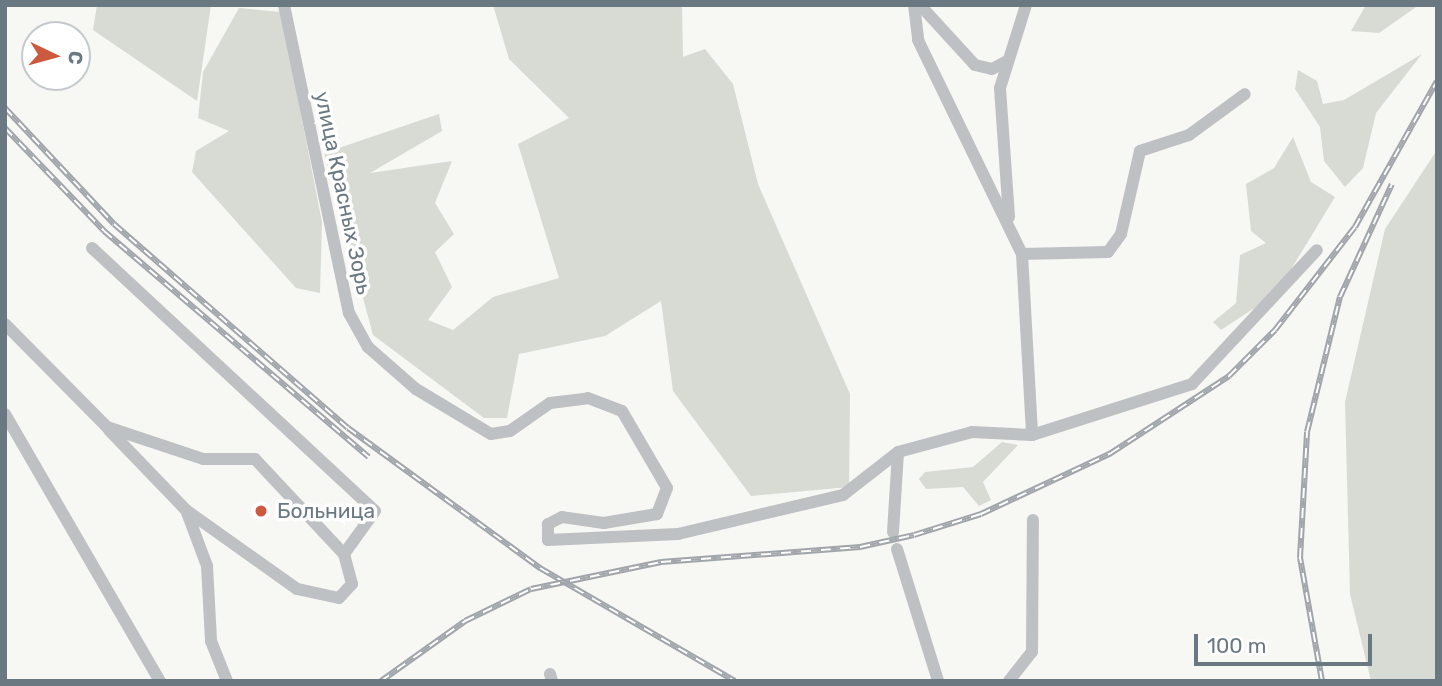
<!DOCTYPE html>
<meta charset="utf-8">
<style>
body{margin:0}
#map{position:relative;width:1442px;height:686px;overflow:hidden;background:#f7f7f4;font-family:Rubik,sans-serif}
div>[style]{position:absolute}
.green>*{inset:0;background:#d7dbd4}
.minor>*{height:12px;margin:-6px;padding:0 6px;transform-origin:6px;border-radius:6px;background:#bdc1c4}
.rail>*{height:6px;margin-top:-3px;transform-origin:0;background:repeating-linear-gradient(90deg,#fff 0 10px,#9fa5aa 0 20px);box-sizing:border-box;border-block:2px solid #9fa5aa}
.dots>*{width:19px;height:19px;translate:-50% -50%;box-sizing:border-box;border:4px solid #fff;border-radius:50%}
span{translate:-50% -50%;white-space:nowrap;text-align:center;line-height:1.15;-webkit-text-stroke:7px #fff;paint-order:stroke}
.street-label{font-size:21px;color:#6a7882}
.poi-label{font-size:21px;color:#6a7882}
.left{translate:0 -50%;text-align:left}
.frame{position:absolute;inset:0;border:7px solid #6a7882;pointer-events:none}
.north{position:absolute;left:21px;top:21px;width:70px;height:70px;box-sizing:border-box;background:#fff;border:2px solid #c3c9cd;border-radius:50%;rotate:95deg;font-size:19px;font-weight:700;line-height:28px;text-align:center;color:#6a7882}
.north::after{content:'';display:block;margin:auto;width:24px;height:32px;background:#cd593e;clip-path:polygon(50% 0,100% 100%,50% 72%,0 100%)}
.scale{position:absolute;left:1194px;top:634px;width:178px;height:32px;box-sizing:border-box;border:4px solid #6a7882;border-top:0;padding-left:9px;font-size:21px;line-height:24px;white-space:nowrap;color:#6a7882;-webkit-text-stroke:5px #fff;paint-order:stroke}
</style>
<div id="map">
<div class="green">
<div style="clip-path:polygon(97px 5px,211px 5px,197px 101px,93px 30px)"></div>
<div style="clip-path:polygon(493px 5px,682px 5px,683px 57px,705px 49px,733px 84px,758px 184px,850px 394px,849px 487px,751px 496px,673px 391px,661px 301px,605px 336px,519px 354px,507px 418px,484px 418px,373px 335px,324px 153px,439px 114px,442px 131px,370px 173px,452px 161px,435px 203px,454px 234px,435px 252px,452px 287px,428px 320px,453px 330px,493px 297px,559px 278px,518px 144px,569px 118px,509px 59px)"></div>
<div style="clip-path:polygon(1366px 5px,1419px 5px,1379px 33px,1351px 31px)"></div>
<div style="clip-path:polygon(239px 8px,281px 12px,322px 222px,320px 293px,296px 288px,192px 172px,196px 151px,229px 131px,198px 118px,203px 72px)"></div>
<div style="clip-path:polygon(1422px 54px,1376px 113px,1363px 168px,1345px 187px,1324px 161px,1320px 127px,1295px 89px,1298px 70px,1317px 81px,1323px 104px,1344px 100px)"></div>
<div style="clip-path:polygon(1293px 137px,1311px 182px,1335px 197px,1290px 271px,1256px 307px,1221px 330px,1213px 322px,1236px 303px,1240px 255px,1266px 243px,1251px 231px,1246px 184px,1274px 168px)"></div>
<div style="clip-path:polygon(1437px 150px,1437px 681px,1371px 681px,1350px 594px,1345px 402px,1385px 229px)"></div>
<div style="clip-path:polygon(1002px 442px,1018px 445px,983px 482px,991px 500px,979px 506px,963px 487px,926px 489px,919px 479px,925px 472px,973px 467px)"></div>
</div>
<div class="minor">
<div style="left:284px;top:5px;width:315px;rotate:78.1deg"></div>
<div style="left:349px;top:313px;width:39px;rotate:61deg"></div>
<div style="left:368px;top:347px;width:64px;rotate:41.2deg"></div>
<div style="left:416px;top:389px;width:87px;rotate:31deg"></div>
<div style="left:491px;top:434px;width:19px;rotate:-9deg"></div>
<div style="left:510px;top:431px;width:49px;rotate:-35deg"></div>
<div style="left:550px;top:403px;width:38px;rotate:-7deg"></div>
<div style="left:588px;top:398px;width:36px;rotate:21deg"></div>
<div style="left:622px;top:411px;width:89px;rotate:59.7deg"></div>
<div style="left:667px;top:488px;width:28px;rotate:111deg"></div>
<div style="left:657px;top:514px;width:54px;rotate:170.4deg"></div>
<div style="left:604px;top:523px;width:42px;rotate:-171.9deg"></div>
<div style="left:562px;top:517px;width:16px;rotate:153deg"></div>
<div style="left:548px;top:524px;width:16px;rotate:90deg"></div>
<div style="left:548px;top:540px;width:130px;rotate:-2.6deg"></div>
<div style="left:678px;top:534px;width:170px;rotate:-13.3deg"></div>
<div style="left:843px;top:495px;width:70px;rotate:-38deg"></div>
<div style="left:898px;top:452px;width:77px;rotate:-15.1deg"></div>
<div style="left:972px;top:432px;width:60px;rotate:2.9deg"></div>
<div style="left:1032px;top:435px;width:168px;rotate:-17.7deg"></div>
<div style="left:1192px;top:384px;width:183px;rotate:-47deg"></div>
<div style="left:914px;top:5px;width:35px;rotate:83deg"></div>
<div style="left:918px;top:40px;width:238px;rotate:64.1deg"></div>
<div style="left:1022px;top:254px;width:181px;rotate:86.8deg"></div>
<div style="left:920px;top:5px;width:81px;rotate:47.5deg"></div>
<div style="left:975px;top:65px;width:17px;rotate:13deg"></div>
<div style="left:992px;top:69px;width:15px;rotate:-28deg"></div>
<div style="left:1009px;top:217px;width:129px;rotate:-94deg"></div>
<div style="left:1000px;top:88px;width:87px;rotate:-72.6deg"></div>
<div style="left:92px;top:248px;width:386px;rotate:42.9deg"></div>
<div style="left:375px;top:511px;width:53px;rotate:125.8deg"></div>
<div style="left:1022px;top:254px;width:86px;rotate:-1.3deg"></div>
<div style="left:1108px;top:252px;width:22px;rotate:-54deg"></div>
<div style="left:1121px;top:234px;width:85px;rotate:-77.1deg"></div>
<div style="left:1140px;top:151px;width:52px;rotate:-18.1deg"></div>
<div style="left:1189px;top:135px;width:69px;rotate:-36.2deg"></div>
<div style="left:5px;top:324px;width:145px;rotate:45.3deg"></div>
<div style="left:107px;top:427px;width:101px;rotate:18.4deg"></div>
<div style="left:203px;top:459px;width:52px"></div>
<div style="left:255px;top:459px;width:130px;rotate:46.9deg"></div>
<div style="left:344px;top:554px;width:31px;rotate:75deg"></div>
<div style="left:352px;top:584px;width:19px;rotate:133deg"></div>
<div style="left:339px;top:598px;width:43px;rotate:-167.9deg"></div>
<div style="left:297px;top:589px;width:136px;rotate:-144.6deg"></div>
<div style="left:5px;top:414px;width:309px;rotate:59.9deg"></div>
<div style="left:109px;top:430px;width:111px;rotate:46.1deg"></div>
<div style="left:186px;top:510px;width:60px;rotate:69.4deg"></div>
<div style="left:207px;top:566px;width:75px;rotate:86.9deg"></div>
<div style="left:211px;top:641px;width:43px;rotate:68.2deg"></div>
<div style="left:893px;top:532px;width:80px;rotate:-86.4deg"></div>
<div style="left:897px;top:549px;width:138px;rotate:72.7deg"></div>
<div style="left:550px;top:674px;width:7px;rotate:74deg"></div>
<div style="left:1009px;top:681px;width:37px;rotate:-52deg"></div>
<div style="left:1032px;top:652px;width:132px;rotate:-89.6deg"></div>
</div>
<div class="rail">
<div style="left:5px;top:108px;width:159px;rotate:46.8deg"></div>
<div style="left:114px;top:224px;width:310px;rotate:41.1deg"></div>
<div style="left:348px;top:428px;width:238px;rotate:36.1deg"></div>
<div style="left:540px;top:568px;width:225px;rotate:30.1deg"></div>
<div style="left:5px;top:128px;width:143px;rotate:46.1deg"></div>
<div style="left:104px;top:231px;width:348px;rotate:40.5deg"></div>
<div style="left:381px;top:681px;width:103px;rotate:-35.5deg"></div>
<div style="left:465px;top:621px;width:73px;rotate:-25.9deg"></div>
<div style="left:531px;top:589px;width:133px;rotate:-11.7deg"></div>
<div style="left:661px;top:562px;width:200px;rotate:-4.3deg"></div>
<div style="left:860px;top:547px;width:55px;rotate:-12.5deg"></div>
<div style="left:914px;top:535px;width:70px;rotate:-17.4deg"></div>
<div style="left:981px;top:514px;width:144px;rotate:-25.1deg"></div>
<div style="left:1111px;top:453px;width:141px;rotate:-33.1deg"></div>
<div style="left:1229px;top:376px;width:65px;rotate:-45deg"></div>
<div style="left:1275px;top:330px;width:130px;rotate:-52.2deg"></div>
<div style="left:1355px;top:227px;width:167px;rotate:-60.7deg"></div>
<div style="left:1322px;top:681px;width:125px;rotate:-100.1deg"></div>
<div style="left:1300px;top:558px;width:126px;rotate:-86.8deg"></div>
<div style="left:1307px;top:432px;width:139px;rotate:-76.3deg"></div>
<div style="left:1340px;top:297px;width:124px;rotate:-65.3deg"></div>
</div>
<div class="dots">
<div style="left:261px;top:511px;background:#cd593e"></div>
</div>
<div class="street-label">
<span style="left:343px;top:193px;rotate:78deg">улица Красных Зорь</span>
</div>
<div class="poi-label">
<span class="left" style="left:277px;top:511px">Больница</span>
</div>
<div class="frame"></div>
<div class="north">С</div>
<div class="scale">100 m</div>
</div>
